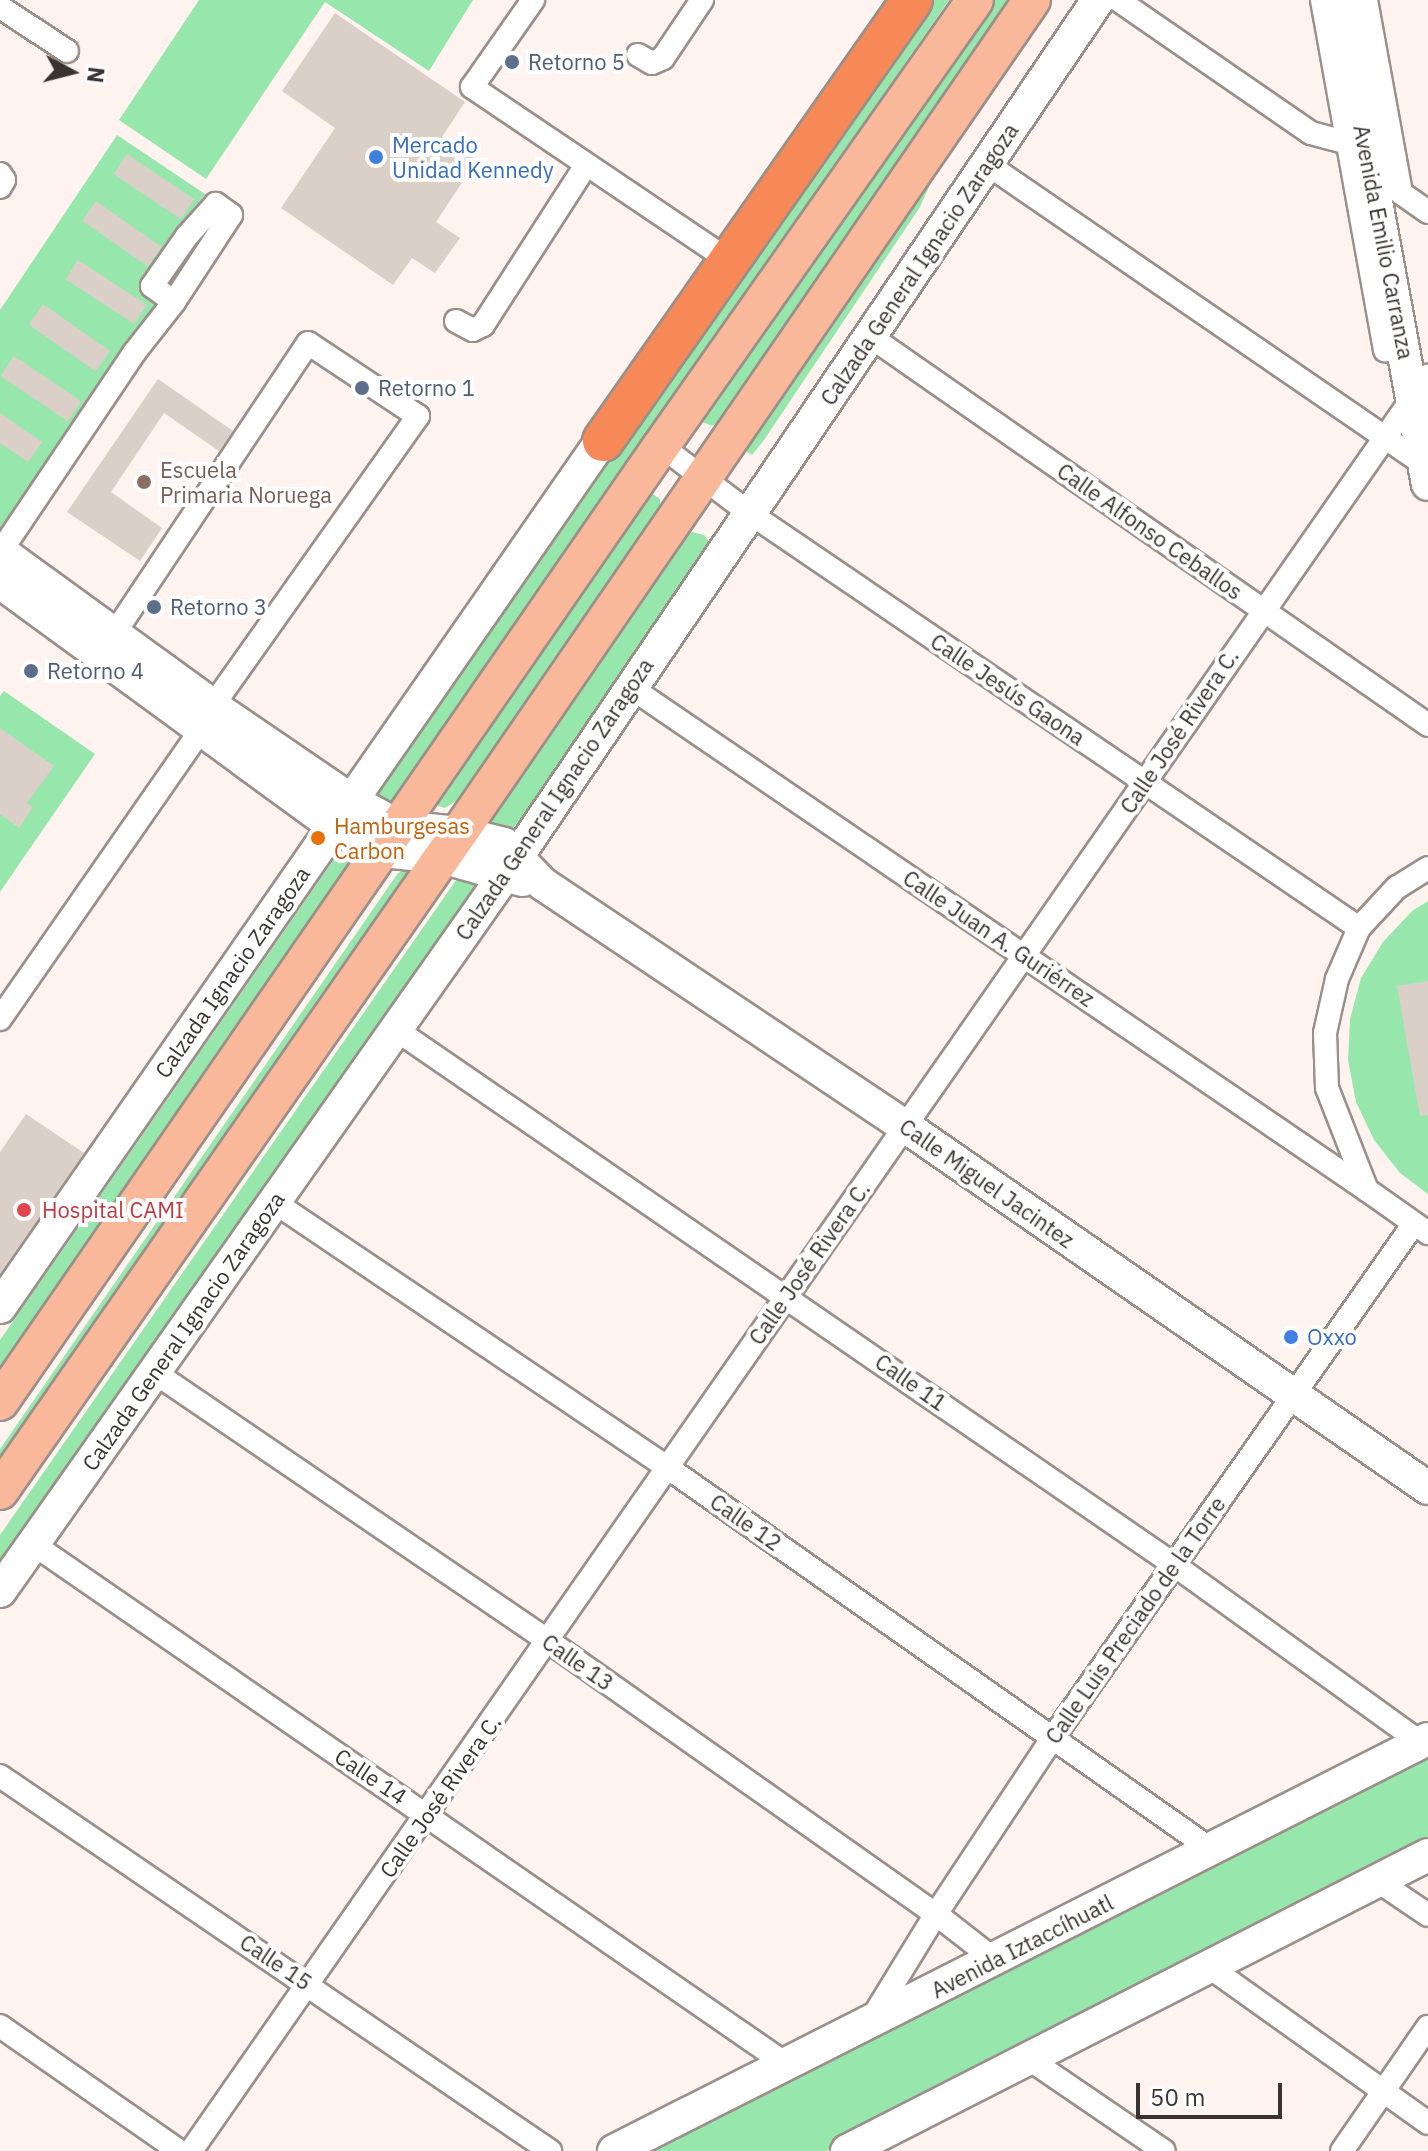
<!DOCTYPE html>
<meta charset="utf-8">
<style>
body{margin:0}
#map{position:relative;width:1428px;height:2151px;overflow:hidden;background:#fef3ef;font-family:"IBM Plex Sans",sans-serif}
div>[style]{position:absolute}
.green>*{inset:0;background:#97e7ac}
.building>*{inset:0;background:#dad0c7;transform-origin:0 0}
.roads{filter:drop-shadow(2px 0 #9b8f8a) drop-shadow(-2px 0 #9b8f8a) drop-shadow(0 2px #9b8f8a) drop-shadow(0 -2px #9b8f8a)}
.street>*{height:22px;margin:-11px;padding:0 11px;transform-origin:11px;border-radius:11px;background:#fff}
.secondary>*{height:32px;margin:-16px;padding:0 16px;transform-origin:16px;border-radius:16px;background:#fff}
.primary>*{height:36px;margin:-18px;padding:0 18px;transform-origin:18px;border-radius:18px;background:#fab89a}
.highway>*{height:40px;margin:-20px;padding:0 20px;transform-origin:20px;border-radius:20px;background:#f68957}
.dots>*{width:22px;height:22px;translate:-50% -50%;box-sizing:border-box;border:4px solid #fff;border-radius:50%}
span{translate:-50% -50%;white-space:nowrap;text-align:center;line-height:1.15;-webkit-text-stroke:8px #fff;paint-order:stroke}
.service-label{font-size:22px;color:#4e5e75}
.left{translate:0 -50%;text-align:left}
.shop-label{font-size:22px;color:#366cbe}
.street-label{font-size:22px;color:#393432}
.education-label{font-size:22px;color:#785e54}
.food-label{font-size:22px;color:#c56008}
.health-label{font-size:22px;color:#be3a42}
.north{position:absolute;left:32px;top:32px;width:80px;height:80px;-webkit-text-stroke:6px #fff;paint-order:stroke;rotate:97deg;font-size:22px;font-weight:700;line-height:32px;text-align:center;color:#393432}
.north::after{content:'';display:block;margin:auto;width:28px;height:36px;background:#393432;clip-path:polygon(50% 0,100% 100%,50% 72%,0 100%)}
.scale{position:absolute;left:1136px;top:2083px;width:146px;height:36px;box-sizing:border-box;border:4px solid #393432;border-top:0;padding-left:10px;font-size:24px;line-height:28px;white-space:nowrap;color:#393432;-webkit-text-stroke:6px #fff;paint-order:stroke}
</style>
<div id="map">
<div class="green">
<div style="clip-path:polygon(199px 0,473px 0,429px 71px,325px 2px,206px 179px,119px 120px)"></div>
<div style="clip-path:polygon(917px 0,949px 0,396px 797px,390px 801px,369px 793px)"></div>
<div style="clip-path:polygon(992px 0,1013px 0,721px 418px,713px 426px,699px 421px)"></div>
<div style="clip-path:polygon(117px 135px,205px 194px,140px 290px,158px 303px,5px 532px,0 529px,0 310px)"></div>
<div style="clip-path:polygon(941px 160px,920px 207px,764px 440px,752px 455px,745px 451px,748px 440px)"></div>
<div style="clip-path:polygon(653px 494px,660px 499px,660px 510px,456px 801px,445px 808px,438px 806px,436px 798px,643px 499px)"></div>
<div style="clip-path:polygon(692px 532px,704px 535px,709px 542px,705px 557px,522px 818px,506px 835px,484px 828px,680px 542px)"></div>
<div style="clip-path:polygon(4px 691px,95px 754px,0 892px,0 696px)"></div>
<div style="clip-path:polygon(337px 855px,361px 862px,0 1401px,0 1340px)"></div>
<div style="clip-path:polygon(405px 869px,414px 871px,0 1483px,0 1449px,398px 873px)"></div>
<div style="clip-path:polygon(461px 873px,478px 880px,480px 891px,0 1582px,0 1535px)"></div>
<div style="clip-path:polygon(1428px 901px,1428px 1194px,1400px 1173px,1374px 1140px,1356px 1102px,1348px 1060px,1350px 1019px,1361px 978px,1383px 942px,1412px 911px)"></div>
<div style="clip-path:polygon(1428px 1746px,1428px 1849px,826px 2151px,637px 2151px)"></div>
</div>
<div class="building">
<div style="clip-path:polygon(335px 13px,465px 102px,442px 137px,477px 160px,436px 222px,460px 238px,435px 273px,412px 258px,393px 285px,281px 208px,335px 128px,282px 91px)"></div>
<div style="left:127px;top:154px;width:81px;height:24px;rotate:34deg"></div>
<div style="left:96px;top:201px;width:80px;height:24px;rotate:35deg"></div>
<div style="left:78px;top:260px;width:82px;height:23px;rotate:33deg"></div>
<div style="left:43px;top:304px;width:82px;height:25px;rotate:35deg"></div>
<div style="left:14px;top:356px;width:81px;height:24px;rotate:34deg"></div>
<div style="clip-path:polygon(158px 379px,233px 431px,219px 451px,164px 413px,111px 492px,162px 528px,140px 561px,67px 512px)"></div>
<div style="clip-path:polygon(0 413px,42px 442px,28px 462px,0 443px)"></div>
<div style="clip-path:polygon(0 728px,54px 766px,27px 803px,33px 807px,19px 828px,0 814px)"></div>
<div style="clip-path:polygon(1428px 981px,1428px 1115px,1420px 1116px,1397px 986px)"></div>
<div style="clip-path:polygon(26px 1114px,84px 1153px,0 1274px,0 1152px)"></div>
</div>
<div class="roads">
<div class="street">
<div style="left:533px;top:0;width:106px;rotate:125deg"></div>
<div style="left:472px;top:87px;width:297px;rotate:34deg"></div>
<div style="left:1118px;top:0;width:234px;rotate:34.6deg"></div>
<div style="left:1311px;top:133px;width:38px;rotate:15deg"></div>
<div style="left:1322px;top:0;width:356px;rotate:79.8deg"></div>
<div style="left:1366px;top:0;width:196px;rotate:79.7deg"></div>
<div style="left:1401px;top:193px;width:33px;rotate:35deg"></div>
<div style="left:0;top:7px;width:80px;rotate:33.3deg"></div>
<div style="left:638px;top:55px;width:16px;rotate:30deg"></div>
<div style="left:652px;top:63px;width:12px;rotate:-24deg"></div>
<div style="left:663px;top:58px;width:70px;rotate:-56.1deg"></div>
<div style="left:987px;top:164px;width:535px;rotate:34.49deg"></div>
<div style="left:0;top:174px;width:7px;rotate:56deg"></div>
<div style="left:4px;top:180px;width:8px;rotate:120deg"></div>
<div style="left:456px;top:321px;width:19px;rotate:28deg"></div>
<div style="left:473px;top:330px;width:11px;rotate:-27deg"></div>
<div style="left:483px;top:325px;width:190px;rotate:-57.2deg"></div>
<div style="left:871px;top:337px;width:679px;rotate:34.86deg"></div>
<div style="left:661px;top:446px;width:109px;rotate:37.2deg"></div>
<div style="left:748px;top:512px;width:739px;rotate:34.25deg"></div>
<div style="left:1px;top:551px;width:239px;rotate:-56.1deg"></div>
<div style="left:134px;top:353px;width:65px;rotate:-51.9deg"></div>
<div style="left:174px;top:302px;width:104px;rotate:-56.8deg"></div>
<div style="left:231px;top:215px;width:19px;rotate:-144deg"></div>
<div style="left:216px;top:204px;width:43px;rotate:132.2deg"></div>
<div style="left:187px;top:236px;width:61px;rotate:125deg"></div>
<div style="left:152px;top:286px;width:27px;rotate:36deg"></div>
<div style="left:106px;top:646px;width:364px;rotate:-56.3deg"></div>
<div style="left:308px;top:343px;width:132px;rotate:33.6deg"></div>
<div style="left:418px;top:416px;width:355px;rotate:125.3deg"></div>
<div style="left:630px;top:687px;width:892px;rotate:34.31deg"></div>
<div style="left:1428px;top:868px;width:36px;rotate:148deg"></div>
<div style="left:1397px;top:887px;width:56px;rotate:132.8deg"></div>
<div style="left:1359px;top:928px;width:56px;rotate:113.3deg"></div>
<div style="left:1337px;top:979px;width:55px;rotate:102.5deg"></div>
<div style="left:1325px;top:1033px;width:55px;rotate:87.9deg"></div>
<div style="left:1327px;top:1088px;width:110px;rotate:68.6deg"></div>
<div style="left:1367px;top:1190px;width:75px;rotate:35.2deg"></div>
<div style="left:0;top:1019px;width:351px;rotate:-55.2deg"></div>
<div style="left:395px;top:1029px;width:944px;rotate:34.51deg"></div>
<div style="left:1173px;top:1564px;width:306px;rotate:35.8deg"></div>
<div style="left:274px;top:1202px;width:474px;rotate:34deg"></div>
<div style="left:667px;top:1467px;width:666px;rotate:35.1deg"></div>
<div style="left:154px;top:1372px;width:476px;rotate:34.3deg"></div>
<div style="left:547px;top:1640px;width:476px;rotate:35.2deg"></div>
<div style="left:936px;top:1914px;width:75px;rotate:37.9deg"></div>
<div style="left:33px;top:1544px;width:915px;rotate:34.63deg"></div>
<div style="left:0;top:1776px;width:666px;rotate:34.29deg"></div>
<div style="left:1378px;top:1881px;width:60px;rotate:34.2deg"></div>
<div style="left:1208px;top:1966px;width:270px;rotate:35.5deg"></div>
<div style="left:871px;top:2020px;width:124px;rotate:-58.5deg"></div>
<div style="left:936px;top:1914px;width:214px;rotate:-56.5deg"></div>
<div style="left:1054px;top:1736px;width:625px;rotate:-54.91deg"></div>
<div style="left:0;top:2026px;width:218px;rotate:34.9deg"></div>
<div style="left:1029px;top:2059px;width:163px;rotate:34.3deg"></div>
<div style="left:191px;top:2151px;width:2164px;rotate:-55.13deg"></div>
<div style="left:1342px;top:2151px;width:151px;rotate:-55.3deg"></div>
</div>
<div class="secondary">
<div style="left:1339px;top:0;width:492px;rotate:79.6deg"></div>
<div style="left:0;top:551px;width:263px;rotate:36deg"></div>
<div style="left:213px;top:706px;width:167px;rotate:34.3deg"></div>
<div style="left:351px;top:800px;width:56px;rotate:28.9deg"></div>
<div style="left:400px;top:827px;width:59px;rotate:5.8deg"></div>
<div style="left:459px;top:833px;width:46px;rotate:13.7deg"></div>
<div style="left:504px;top:844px;width:56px;rotate:45.7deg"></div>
<div style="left:543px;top:884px;width:435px;rotate:33.8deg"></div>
<div style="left:905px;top:1126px;width:636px;rotate:34.69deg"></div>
<div style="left:0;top:582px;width:413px;rotate:36.2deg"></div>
<div style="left:333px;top:826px;width:55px;rotate:27deg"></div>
<div style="left:382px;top:851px;width:60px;rotate:5.7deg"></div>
<div style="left:442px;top:857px;width:84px;rotate:15.9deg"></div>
<div style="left:0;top:1307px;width:1076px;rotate:-55.22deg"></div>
<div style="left:0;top:1591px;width:875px;rotate:-54.82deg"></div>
<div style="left:504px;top:876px;width:1058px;rotate:-55.86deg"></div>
<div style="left:614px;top:2151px;width:912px;rotate:-26.85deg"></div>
<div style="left:847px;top:2151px;width:652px;rotate:-27deg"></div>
</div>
<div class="primary">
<div style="left:0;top:1402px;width:1162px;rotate:-55.34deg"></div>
<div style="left:661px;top:446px;width:545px;rotate:-54.85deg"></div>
<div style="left:0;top:1491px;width:802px;rotate:-55.1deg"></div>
<div style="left:459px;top:833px;width:1011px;rotate:-55.48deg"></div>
</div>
<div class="highway">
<div style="left:603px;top:441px;width:538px;rotate:-54.98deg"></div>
</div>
</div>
<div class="dots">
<div style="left:512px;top:62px;background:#5c6f8a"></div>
<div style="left:376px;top:157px;background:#3f7fe0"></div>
<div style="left:362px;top:388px;background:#5c6f8a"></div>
<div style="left:144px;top:482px;background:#8d6e63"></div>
<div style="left:154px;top:607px;background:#5c6f8a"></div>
<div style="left:31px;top:671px;background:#5c6f8a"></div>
<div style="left:318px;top:838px;background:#e8710a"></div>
<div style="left:24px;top:1210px;background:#e0444e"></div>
<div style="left:1291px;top:1337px;background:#3f7fe0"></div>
</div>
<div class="service-label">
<span class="left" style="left:528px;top:62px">Retorno 5</span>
<span class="left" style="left:378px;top:388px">Retorno 1</span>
<span class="left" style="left:170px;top:607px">Retorno 3</span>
<span class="left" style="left:47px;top:671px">Retorno 4</span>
</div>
<div class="shop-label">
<span class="left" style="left:392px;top:157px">Mercado<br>Unidad Kennedy</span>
<span class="left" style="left:1307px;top:1337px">Oxxo</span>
</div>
<div class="street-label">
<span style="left:1384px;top:242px;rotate:79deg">Avenida Emilio Carranza</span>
<span style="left:919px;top:264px;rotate:-56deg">Calzada General Ignacio Zaragoza</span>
<span style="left:1150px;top:531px;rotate:35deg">Calle Alfonso Ceballos</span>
<span style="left:1008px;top:689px;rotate:34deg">Calle Jesús Gaona</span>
<span style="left:1179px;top:731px;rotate:-56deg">Calle José Rivera C.</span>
<span style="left:554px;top:799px;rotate:-56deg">Calzada General Ignacio Zaragoza</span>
<span style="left:999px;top:938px;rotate:34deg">Calle Juan A. Guriérrez</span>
<span style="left:232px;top:972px;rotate:-55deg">Calzada Ignacio Zaragoza</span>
<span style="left:987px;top:1183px;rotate:35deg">Calle Miguel Jacintez</span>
<span style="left:809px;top:1263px;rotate:-55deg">Calle José Rivera C.</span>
<span style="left:183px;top:1331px;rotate:-55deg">Calzada General Ignacio Zaragoza</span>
<span style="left:911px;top:1382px;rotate:35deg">Calle 11</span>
<span style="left:746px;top:1522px;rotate:35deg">Calle 12</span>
<span style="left:1135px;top:1620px;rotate:-55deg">Calle Luis Preciado de la Torre</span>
<span style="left:578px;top:1662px;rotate:35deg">Calle 13</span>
<span style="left:371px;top:1776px;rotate:34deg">Calle 14</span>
<span style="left:440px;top:1796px;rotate:-55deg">Calle José Rivera C.</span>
<span style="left:1022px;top:1946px;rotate:-27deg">Avenida Iztaccíhuatl</span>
<span style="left:276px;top:1962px;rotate:34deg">Calle 15</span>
</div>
<div class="education-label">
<span class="left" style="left:160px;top:482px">Escuela<br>Primaria Noruega</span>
</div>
<div class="food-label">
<span class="left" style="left:334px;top:838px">Hamburgesas<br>Carbon</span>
</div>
<div class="health-label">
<span class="left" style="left:42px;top:1210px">Hospital CAMI</span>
</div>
<div class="north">N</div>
<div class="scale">50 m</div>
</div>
